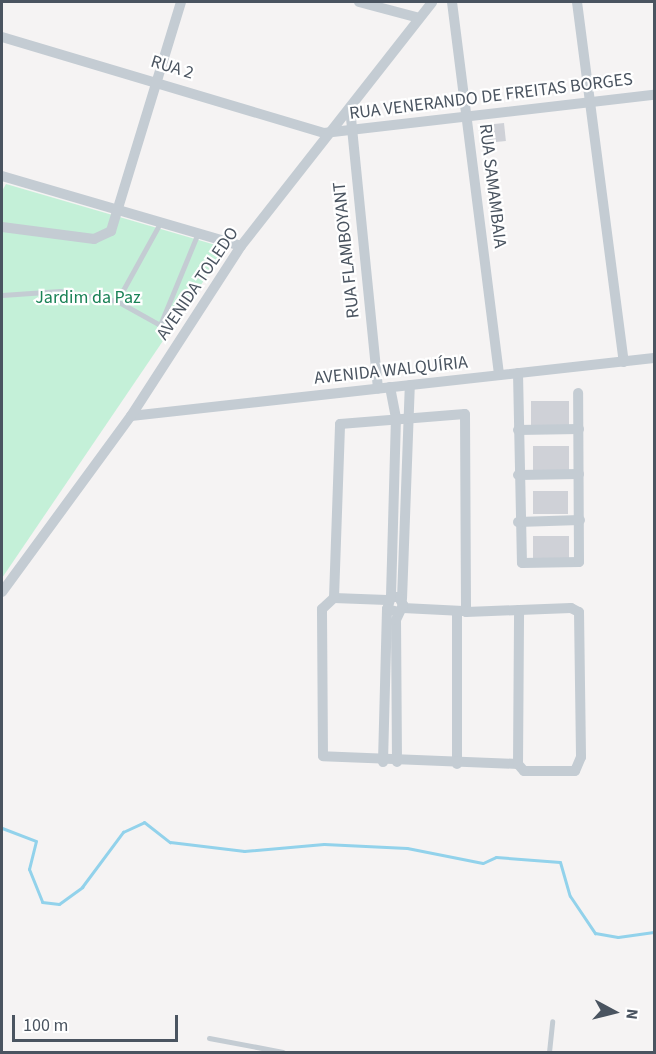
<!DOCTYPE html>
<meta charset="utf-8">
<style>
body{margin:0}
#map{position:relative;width:656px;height:1054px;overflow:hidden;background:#f5f3f3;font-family:"Source Sans 3",sans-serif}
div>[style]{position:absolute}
.green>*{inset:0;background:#c4f0d8}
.stream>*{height:3px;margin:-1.5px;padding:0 1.5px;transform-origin:1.5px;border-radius:1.5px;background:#92d2eb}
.building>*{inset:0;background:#cfd1d7;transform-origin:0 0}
.service>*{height:5px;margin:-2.5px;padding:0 2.5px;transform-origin:2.5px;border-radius:2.5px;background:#c4ccd3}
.minor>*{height:10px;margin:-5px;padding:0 5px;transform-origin:5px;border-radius:5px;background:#c4ccd3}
span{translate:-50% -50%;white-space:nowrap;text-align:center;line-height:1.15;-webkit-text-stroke:4.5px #fff;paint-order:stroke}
.street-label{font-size:18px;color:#4a5460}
.park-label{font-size:18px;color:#1a8256}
.frame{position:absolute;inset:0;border:3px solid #4a5460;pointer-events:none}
.north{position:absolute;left:584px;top:982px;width:60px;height:60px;-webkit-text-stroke:4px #fff;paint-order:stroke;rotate:97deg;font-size:16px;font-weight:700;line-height:24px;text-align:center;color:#4a5460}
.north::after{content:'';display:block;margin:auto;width:21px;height:27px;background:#4a5460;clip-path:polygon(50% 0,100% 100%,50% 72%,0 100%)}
.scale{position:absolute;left:12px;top:1015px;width:166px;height:27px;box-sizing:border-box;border:3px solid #4a5460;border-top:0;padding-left:8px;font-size:18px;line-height:21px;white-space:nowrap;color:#4a5460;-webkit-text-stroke:4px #fff;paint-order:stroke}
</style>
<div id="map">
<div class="green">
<div style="clip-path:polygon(6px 184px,226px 248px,2px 578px,2px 191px)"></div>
</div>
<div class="stream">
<div style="left:2px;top:828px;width:36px;rotate:21deg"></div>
<div style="left:36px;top:841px;width:29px;rotate:104deg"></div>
<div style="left:29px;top:869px;width:35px;rotate:68deg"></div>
<div style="left:42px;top:902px;width:17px;rotate:7deg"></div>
<div style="left:59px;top:904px;width:29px;rotate:-36deg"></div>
<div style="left:82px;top:887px;width:69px;rotate:-53.3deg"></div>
<div style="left:123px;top:832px;width:23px;rotate:-25deg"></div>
<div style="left:144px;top:822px;width:33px;rotate:38deg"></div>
<div style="left:170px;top:842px;width:75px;rotate:6.9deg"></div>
<div style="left:244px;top:851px;width:80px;rotate:-5deg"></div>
<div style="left:324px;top:844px;width:83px;rotate:2.8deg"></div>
<div style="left:407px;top:848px;width:77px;rotate:11.2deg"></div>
<div style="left:483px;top:863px;width:14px;rotate:-25deg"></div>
<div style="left:496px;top:857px;width:64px;rotate:4.5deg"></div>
<div style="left:560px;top:862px;width:35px;rotate:74deg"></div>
<div style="left:570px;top:896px;width:45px;rotate:56deg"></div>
<div style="left:595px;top:933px;width:23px;rotate:10deg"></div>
<div style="left:618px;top:937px;width:36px;rotate:-8deg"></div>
</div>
<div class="building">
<div style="left:504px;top:123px;width:18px;height:24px;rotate:84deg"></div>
<div style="left:569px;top:401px;width:24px;height:38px;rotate:90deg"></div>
<div style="left:533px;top:446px;width:36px;height:24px"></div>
<div style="left:533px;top:491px;width:35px;height:23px"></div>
<div style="left:569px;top:536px;width:22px;height:36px;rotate:90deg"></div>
</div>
<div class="service">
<div style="left:2px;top:295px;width:58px;rotate:-3.9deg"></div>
<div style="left:60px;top:291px;width:58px;rotate:10deg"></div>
<div style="left:117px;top:301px;width:89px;rotate:-61.1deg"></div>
<div style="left:117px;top:301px;width:49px;rotate:29.2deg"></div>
<div style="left:160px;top:325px;width:100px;rotate:-67.6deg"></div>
<div style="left:209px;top:1038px;width:75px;rotate:10.7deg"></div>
<div style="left:549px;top:1052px;width:31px;rotate:-84deg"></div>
</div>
<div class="minor">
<div style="left:359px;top:2px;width:62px;rotate:14.9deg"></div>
<div style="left:452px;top:2px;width:376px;rotate:82.8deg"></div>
<div style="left:577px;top:2px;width:363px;rotate:82.6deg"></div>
<div style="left:2px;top:37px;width:336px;rotate:16.6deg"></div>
<div style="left:324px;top:133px;width:332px;rotate:-6.6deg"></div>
<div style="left:350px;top:108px;width:282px;rotate:84.3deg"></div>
<div style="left:2px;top:176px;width:249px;rotate:16.3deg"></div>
<div style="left:2px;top:227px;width:93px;rotate:7.4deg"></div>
<div style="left:94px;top:239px;width:19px;rotate:-25deg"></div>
<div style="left:111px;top:231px;width:239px;rotate:-73deg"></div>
<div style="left:518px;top:373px;width:190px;rotate:88.8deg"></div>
<div style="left:522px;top:563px;width:57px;rotate:-1deg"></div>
<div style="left:579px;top:562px;width:169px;rotate:-90.3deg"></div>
<div style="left:390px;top:387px;width:31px;rotate:79deg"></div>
<div style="left:396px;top:417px;width:180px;rotate:91.6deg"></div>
<div style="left:131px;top:416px;width:526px;rotate:-6.33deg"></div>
<div style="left:518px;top:430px;width:61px;rotate:-0.9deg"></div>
<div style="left:518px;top:475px;width:61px;rotate:-0.9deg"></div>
<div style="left:518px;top:522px;width:62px;rotate:-1.8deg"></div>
<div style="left:2px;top:592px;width:218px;rotate:-53.8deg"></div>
<div style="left:131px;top:416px;width:202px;rotate:-57.1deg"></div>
<div style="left:241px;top:246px;width:310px;rotate:-51.9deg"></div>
<div style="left:334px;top:598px;width:53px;rotate:2.2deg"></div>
<div style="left:402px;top:599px;width:214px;rotate:-87.9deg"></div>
<div style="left:403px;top:608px;width:60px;rotate:2.9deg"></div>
<div style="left:457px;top:611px;width:153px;rotate:90deg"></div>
<div style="left:383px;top:762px;width:153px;rotate:-88.5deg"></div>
<div style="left:397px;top:762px;width:142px;rotate:-90.4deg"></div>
<div style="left:396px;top:620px;width:17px;rotate:-65deg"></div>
<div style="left:403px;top:605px;width:9px;rotate:-117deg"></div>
<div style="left:399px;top:597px;width:8px;rotate:180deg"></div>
<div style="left:391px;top:597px;width:13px;rotate:108deg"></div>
<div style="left:387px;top:609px;width:11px;rotate:15deg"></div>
<div style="left:518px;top:764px;width:195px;rotate:-177.7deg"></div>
<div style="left:323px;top:756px;width:147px;rotate:-90.4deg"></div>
<div style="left:322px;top:609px;width:16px;rotate:-43deg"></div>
<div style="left:334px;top:598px;width:174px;rotate:-88deg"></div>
<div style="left:340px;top:424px;width:125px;rotate:-4.6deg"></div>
<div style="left:465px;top:414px;width:198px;rotate:89.7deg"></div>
<div style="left:466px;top:612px;width:53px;rotate:-2.2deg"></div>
<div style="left:519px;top:610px;width:52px;rotate:-2.2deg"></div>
<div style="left:571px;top:608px;width:9px;rotate:27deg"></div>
<div style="left:579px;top:612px;width:145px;rotate:89.2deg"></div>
<div style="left:581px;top:757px;width:15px;rotate:113deg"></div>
<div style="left:575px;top:771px;width:51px;rotate:180deg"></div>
<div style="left:524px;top:771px;width:9px;rotate:-131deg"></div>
<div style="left:518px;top:764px;width:154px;rotate:-89.6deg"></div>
</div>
<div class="street-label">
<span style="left:172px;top:68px;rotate:17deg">RUA 2</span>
<span style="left:491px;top:97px;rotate:-7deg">RUA VENERANDO DE FREITAS BORGES</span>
<span style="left:492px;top:186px;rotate:83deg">RUA SAMAMBAIA</span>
<span style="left:347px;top:250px;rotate:-96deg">RUA FLAMBOYANT</span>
<span style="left:198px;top:284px;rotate:-56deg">AVENIDA TOLEDO</span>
<span style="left:391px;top:371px;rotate:-6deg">AVENIDA WALQUÍRIA</span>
</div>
<div class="park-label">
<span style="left:88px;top:298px">Jardim da Paz</span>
</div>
<div class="frame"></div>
<div class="north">N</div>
<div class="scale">100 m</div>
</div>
